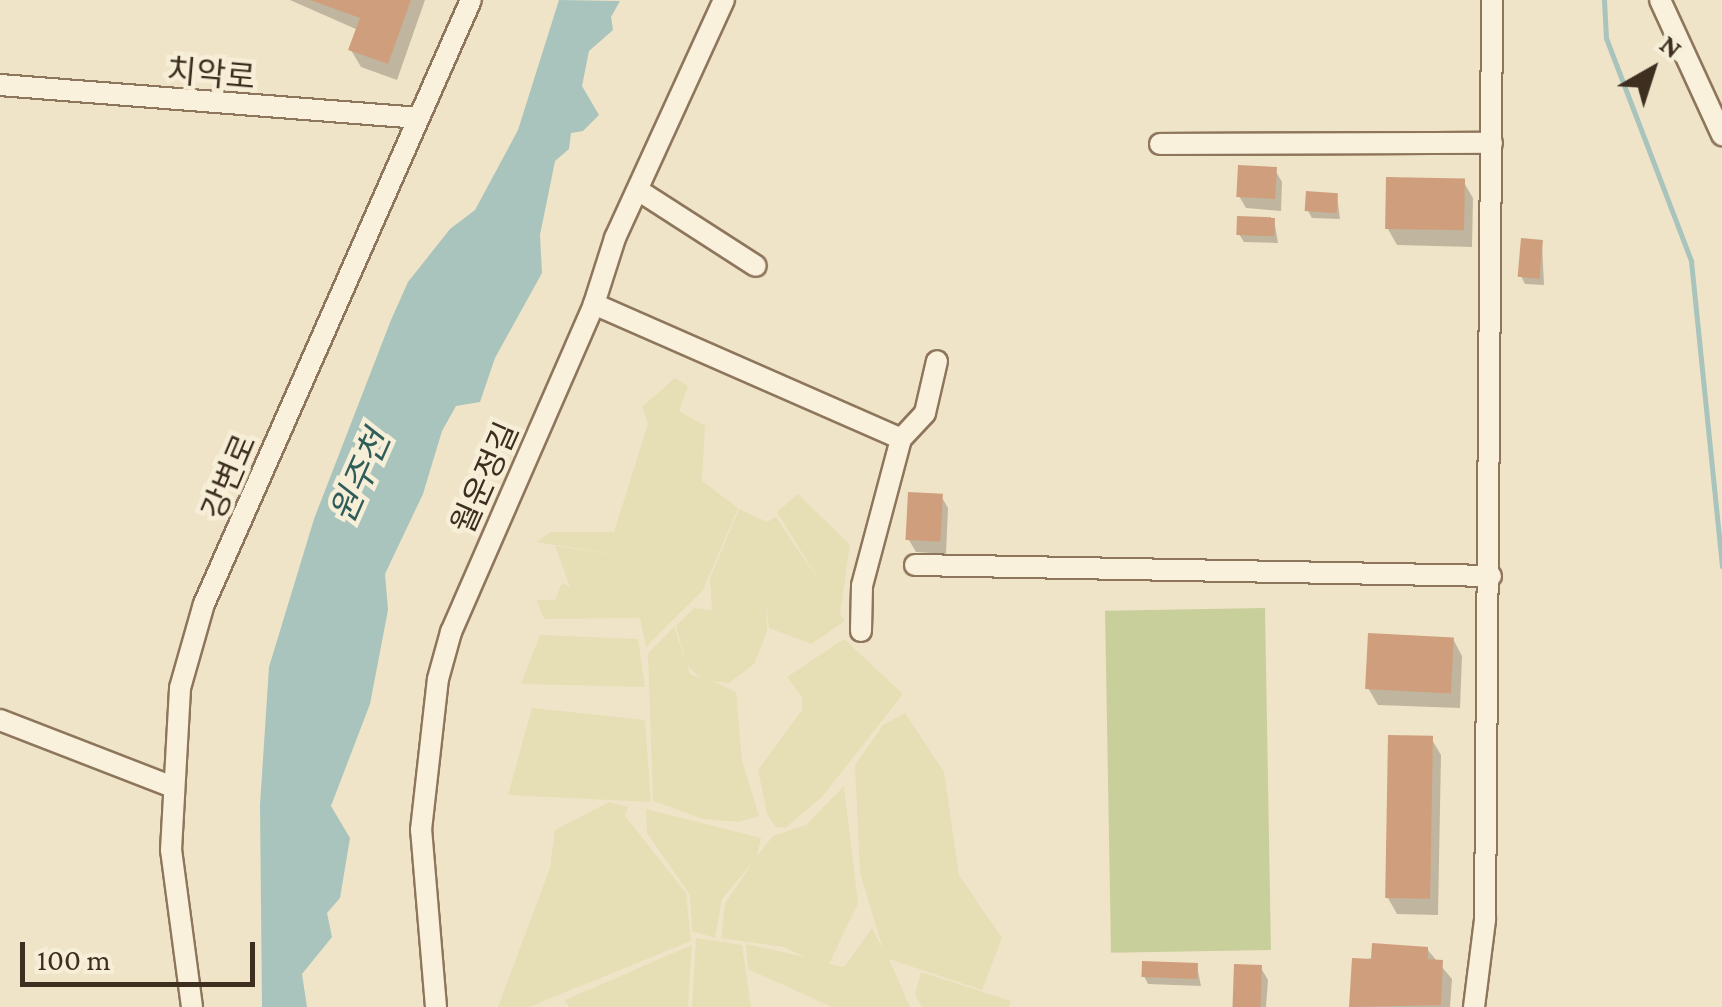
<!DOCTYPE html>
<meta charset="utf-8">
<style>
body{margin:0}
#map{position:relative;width:1722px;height:1007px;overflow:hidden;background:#f0e4c8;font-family:"Crimson Pro","Noto Sans KR",serif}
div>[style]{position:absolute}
.farmland>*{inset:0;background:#e6deb5}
.green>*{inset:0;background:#c9cf9b;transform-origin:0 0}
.water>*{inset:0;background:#a9c4bc}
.shadow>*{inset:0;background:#0003}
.stream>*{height:5px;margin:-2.5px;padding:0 2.5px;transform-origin:2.5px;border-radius:2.5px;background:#a9c4bc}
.building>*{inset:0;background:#cf9f7d;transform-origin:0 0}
.roads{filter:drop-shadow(2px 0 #8d765c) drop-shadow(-2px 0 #8d765c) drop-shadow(0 2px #8d765c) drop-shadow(0 -2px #8d765c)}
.minor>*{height:20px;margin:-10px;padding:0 10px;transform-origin:10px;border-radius:10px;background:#faf1dc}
span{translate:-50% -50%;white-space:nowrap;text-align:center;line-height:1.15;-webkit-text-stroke:9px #f7eed8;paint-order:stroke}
.street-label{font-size:32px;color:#3d2e20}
.water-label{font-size:35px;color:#2f5d5a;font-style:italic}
.north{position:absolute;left:1602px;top:20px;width:100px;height:100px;-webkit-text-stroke:8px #f7eed8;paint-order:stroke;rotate:39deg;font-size:28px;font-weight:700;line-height:40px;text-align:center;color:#3d2e20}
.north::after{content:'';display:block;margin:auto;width:35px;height:45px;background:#3d2e20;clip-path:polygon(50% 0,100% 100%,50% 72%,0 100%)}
.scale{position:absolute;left:20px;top:942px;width:235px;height:45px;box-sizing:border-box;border:5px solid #3d2e20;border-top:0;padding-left:12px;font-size:30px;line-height:35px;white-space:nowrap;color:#3d2e20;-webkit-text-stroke:8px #f7eed8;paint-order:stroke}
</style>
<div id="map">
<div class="farmland">
<div style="clip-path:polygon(675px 378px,688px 386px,679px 411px,705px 426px,702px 481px,738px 508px,703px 590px,646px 647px,640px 618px,544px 619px,537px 600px,555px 600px,562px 583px,570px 587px,555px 546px,627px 556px,536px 542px,551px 532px,614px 532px,648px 424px,642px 407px)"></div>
<div style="clip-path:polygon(798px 494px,850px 545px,840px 614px,845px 621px,811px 644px,769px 628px,766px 605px,767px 632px,754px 664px,729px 683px,712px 681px,736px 692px,742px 761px,759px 816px,739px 822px,703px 819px,653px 801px,648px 653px,674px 627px,690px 674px,702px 679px,687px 666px,676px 626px,694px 608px,712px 610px,710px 578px,739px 509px,767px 522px,776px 517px,820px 582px,777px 512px)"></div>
<div style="clip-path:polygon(540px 635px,638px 639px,645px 687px,521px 684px)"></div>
<div style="clip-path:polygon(844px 639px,903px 694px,822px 797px,785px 828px,776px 827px,767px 814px,758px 770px,802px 710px,802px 697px,787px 677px)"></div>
<div style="clip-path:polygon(532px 708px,645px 720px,651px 802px,508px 795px)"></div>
<div style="clip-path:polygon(905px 713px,944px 772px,959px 875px,1002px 938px,982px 990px,889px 959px,910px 1007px,832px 1007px,748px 969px,746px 944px,805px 957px,784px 947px,721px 938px,725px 903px,753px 862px,722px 899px,715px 938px,692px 931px,690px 895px,647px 833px,646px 809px,761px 838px,757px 856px,773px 836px,806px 825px,844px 786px,858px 903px,829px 964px,844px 967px,872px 928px,883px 949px,860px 873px,855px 765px,883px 725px)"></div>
<div style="clip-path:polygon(609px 802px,628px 807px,625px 816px,686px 893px,691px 941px,529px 1007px,498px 1007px,550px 868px,555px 830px)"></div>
<div style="clip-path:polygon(696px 938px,742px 945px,751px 1007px,692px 1007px)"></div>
<div style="clip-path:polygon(692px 945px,688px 1007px,569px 1007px,565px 1000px)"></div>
<div style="clip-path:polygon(921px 972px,1011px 1001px,1009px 1007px,922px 1007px,915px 994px)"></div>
</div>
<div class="green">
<div style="left:1265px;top:608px;width:342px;height:160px;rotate:89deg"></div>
</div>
<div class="water">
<div style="clip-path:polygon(559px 0,620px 1px,611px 17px,613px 30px,589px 51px,582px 86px,599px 115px,583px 131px,571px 133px,569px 149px,555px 161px,540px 235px,542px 273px,495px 358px,480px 402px,456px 406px,442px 431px,423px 494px,385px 574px,388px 610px,370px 704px,331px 806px,350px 838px,340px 898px,327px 913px,332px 937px,302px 974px,307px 1007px,262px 1007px,260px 805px,269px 667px,314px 519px,391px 320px,408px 282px,450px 229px,475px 210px,518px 130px)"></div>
</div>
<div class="shadow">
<div style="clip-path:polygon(290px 0,425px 0,397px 80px,361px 67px,351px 50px,358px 30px)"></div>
<div style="clip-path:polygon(1275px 170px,1282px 182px,1281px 211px,1246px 208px,1239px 196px)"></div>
<div style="clip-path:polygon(1463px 181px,1473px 198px,1472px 247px,1397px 245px,1388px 229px)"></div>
<div style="clip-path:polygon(1337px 195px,1340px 219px,1312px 218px,1308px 211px)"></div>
<div style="clip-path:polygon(1274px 219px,1278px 243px,1244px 242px,1239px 234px)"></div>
<div style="clip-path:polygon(1542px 243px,1544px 285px,1525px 284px,1521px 276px)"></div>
<div style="clip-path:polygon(941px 496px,948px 508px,946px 554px,916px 552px,909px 540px)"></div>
<div style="clip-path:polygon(1453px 639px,1462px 656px,1460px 708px,1378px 705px,1368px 688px)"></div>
<div style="clip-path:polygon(1431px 738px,1441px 755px,1438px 915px,1397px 914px,1388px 898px)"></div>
<div style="clip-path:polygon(1427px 949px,1452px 979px,1450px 1007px,1352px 1007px,1355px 961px)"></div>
<div style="clip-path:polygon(1197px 966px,1201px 986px,1148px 984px,1144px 976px)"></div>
<div style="clip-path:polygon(1261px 968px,1268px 980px,1266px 1007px,1234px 1007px)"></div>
</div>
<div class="stream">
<div style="left:1604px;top:0;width:38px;rotate:87deg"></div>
<div style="left:1606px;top:38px;width:239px;rotate:69.1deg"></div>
<div style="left:1691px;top:261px;width:307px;rotate:84.2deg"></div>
</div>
<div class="building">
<div style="clip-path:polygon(310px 0,411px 0,388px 64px,348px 50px,360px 18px)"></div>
<div style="left:1238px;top:165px;width:39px;height:32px;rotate:3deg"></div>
<div style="left:1386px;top:177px;width:79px;height:52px;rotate:1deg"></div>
<div style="left:1306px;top:191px;width:32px;height:20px;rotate:4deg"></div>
<div style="left:1237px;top:216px;width:38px;height:19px;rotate:2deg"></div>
<div style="left:1521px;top:238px;width:22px;height:39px;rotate:5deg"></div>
<div style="left:908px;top:492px;width:35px;height:48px;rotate:3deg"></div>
<div style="left:1368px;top:633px;width:86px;height:56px;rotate:3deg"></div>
<div style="left:1388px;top:735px;width:45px;height:163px;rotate:1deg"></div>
<div style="clip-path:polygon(1372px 943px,1428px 947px,1428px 959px,1443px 960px,1441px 1005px,1349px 1007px,1352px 958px,1371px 959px)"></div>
<div style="left:1142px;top:961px;width:56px;height:16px;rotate:2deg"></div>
<div style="left:1234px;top:964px;width:28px;height:43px;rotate:2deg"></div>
</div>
<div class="roads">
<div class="minor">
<div style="left:1660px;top:0;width:149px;rotate:65.3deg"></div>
<div style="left:0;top:85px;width:418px;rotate:4.5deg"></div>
<div style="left:1160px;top:144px;width:332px;rotate:-0.2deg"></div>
<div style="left:638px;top:190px;width:140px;rotate:32.8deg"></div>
<div style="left:594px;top:304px;width:335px;rotate:23.7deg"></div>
<div style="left:901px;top:439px;width:152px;rotate:104.9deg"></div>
<div style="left:862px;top:586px;width:45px;rotate:91.3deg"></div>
<div style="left:901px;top:439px;width:35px;rotate:-47deg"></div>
<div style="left:925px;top:413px;width:53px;rotate:-77deg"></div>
<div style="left:915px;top:565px;width:576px;rotate:1.09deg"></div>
<div style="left:0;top:720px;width:186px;rotate:21.2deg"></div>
<div style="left:192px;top:1007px;width:158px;rotate:-97.6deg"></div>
<div style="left:171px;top:850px;width:162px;rotate:-86.8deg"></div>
<div style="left:180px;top:688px;width:87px;rotate:-74.1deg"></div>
<div style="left:204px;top:604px;width:660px;rotate:-66.15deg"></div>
<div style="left:436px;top:1007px;width:178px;rotate:-94.8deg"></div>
<div style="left:421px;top:830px;width:152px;rotate:-83.6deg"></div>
<div style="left:438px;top:679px;width:49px;rotate:-74.5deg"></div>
<div style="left:451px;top:632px;width:358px;rotate:-66.4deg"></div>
<div style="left:594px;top:304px;width:69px;rotate:-72.3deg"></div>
<div style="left:615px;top:238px;width:262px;rotate:-65.4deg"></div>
<div style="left:1474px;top:1007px;width:88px;rotate:-82.8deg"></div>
<div style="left:1485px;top:920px;width:920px;rotate:-89.56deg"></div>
</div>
</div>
<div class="street-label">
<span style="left:211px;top:74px;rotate:5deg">치악로</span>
<span style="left:229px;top:477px;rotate:-67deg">강변로</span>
<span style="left:485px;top:478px;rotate:-66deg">월운정길</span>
</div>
<div class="water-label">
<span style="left:361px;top:477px;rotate:-66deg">원주천</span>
</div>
<div class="north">N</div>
<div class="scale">100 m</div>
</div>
